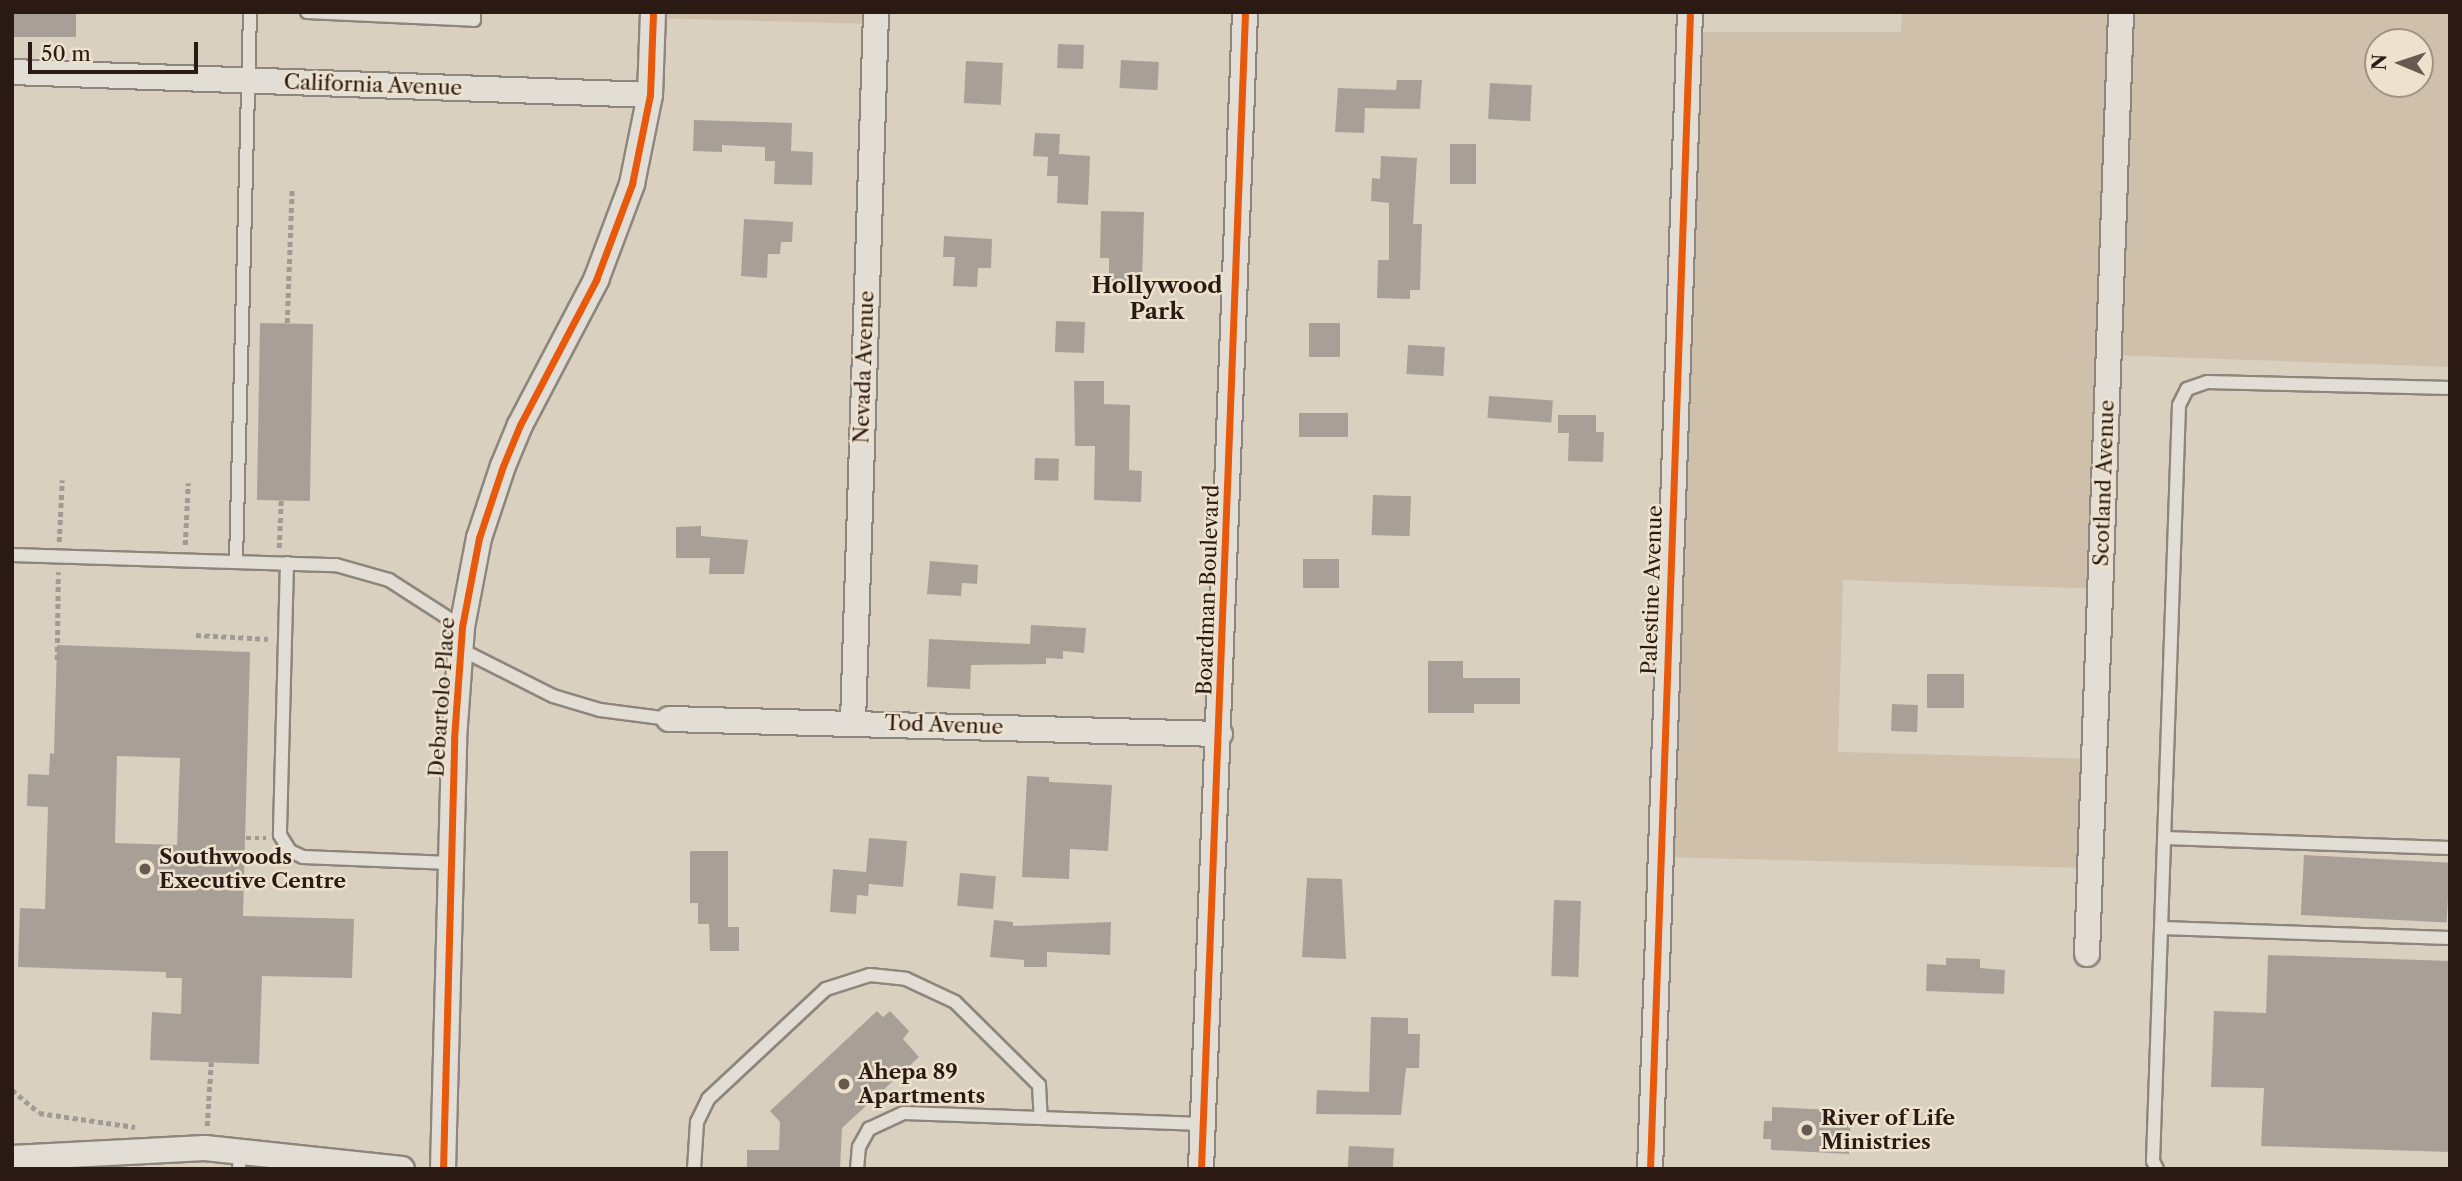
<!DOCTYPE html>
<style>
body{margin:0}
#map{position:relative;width:2462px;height:1181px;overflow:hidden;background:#dad0c0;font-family:"Libre Caslon Text",serif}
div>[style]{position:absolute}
.green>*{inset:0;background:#cec0ab}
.building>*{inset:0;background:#a8a096;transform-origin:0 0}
.path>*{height:4.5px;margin-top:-2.25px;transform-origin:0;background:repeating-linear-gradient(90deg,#a19b95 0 5px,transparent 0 8.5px)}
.roads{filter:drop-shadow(2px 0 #8e867c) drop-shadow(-2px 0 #8e867c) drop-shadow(0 2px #8e867c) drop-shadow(0 -2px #8e867c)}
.service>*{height:12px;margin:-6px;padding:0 6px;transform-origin:6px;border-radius:6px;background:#e2ded5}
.minor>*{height:24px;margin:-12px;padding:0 12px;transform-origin:12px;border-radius:12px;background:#e2ded5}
.cycleway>*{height:7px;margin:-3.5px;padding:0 3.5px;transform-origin:3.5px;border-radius:3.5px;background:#e8590c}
.dots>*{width:19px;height:19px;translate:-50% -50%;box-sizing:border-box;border:4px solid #eee2cf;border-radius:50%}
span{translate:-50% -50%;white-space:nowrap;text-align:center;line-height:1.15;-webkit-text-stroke:5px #eee2cf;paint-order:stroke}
.street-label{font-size:21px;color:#2a1a13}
.poi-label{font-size:21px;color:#2a1a13;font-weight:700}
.left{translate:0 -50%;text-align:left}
.neighbourhood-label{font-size:23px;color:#2a1a13;font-weight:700}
.frame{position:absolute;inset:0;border:14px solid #2a1a13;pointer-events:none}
.north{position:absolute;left:2364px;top:28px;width:70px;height:70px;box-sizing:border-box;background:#eee2cf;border:2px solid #a09284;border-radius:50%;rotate:272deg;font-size:19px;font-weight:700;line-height:28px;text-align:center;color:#2a1a13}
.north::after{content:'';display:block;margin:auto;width:24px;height:32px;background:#685a50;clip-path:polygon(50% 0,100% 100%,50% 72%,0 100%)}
.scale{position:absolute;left:28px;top:42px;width:170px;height:32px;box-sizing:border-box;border:4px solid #2a1a13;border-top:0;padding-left:9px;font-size:21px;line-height:24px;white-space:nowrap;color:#2a1a13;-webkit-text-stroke:5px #eee2cf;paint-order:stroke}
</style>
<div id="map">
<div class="green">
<div style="clip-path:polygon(653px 12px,876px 12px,876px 24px,652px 18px)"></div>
<div style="clip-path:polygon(evenodd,1902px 12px,2450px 12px,2450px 367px,2109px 355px,2100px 589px,1843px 580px,1838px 752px,2094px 759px,2090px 868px,1661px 857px,1689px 32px,1901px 32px,1902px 12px,2378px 42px,2420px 42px,2420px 84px,2378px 84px,2378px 42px)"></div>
</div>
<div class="building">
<div style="left:12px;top:12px;width:64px;height:25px"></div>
<div style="left:1058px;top:44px;width:26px;height:24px;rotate:2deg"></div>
<div style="left:1121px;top:60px;width:38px;height:28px;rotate:3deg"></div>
<div style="left:966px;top:61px;width:37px;height:42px;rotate:3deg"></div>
<div style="clip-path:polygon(1397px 80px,1422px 80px,1420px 109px,1365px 108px,1364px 133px,1335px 132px,1338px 88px,1396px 90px)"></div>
<div style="left:1490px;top:83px;width:42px;height:36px;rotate:3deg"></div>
<div style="clip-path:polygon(694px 120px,792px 123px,791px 151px,813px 152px,812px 185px,774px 184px,775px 161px,765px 161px,765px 147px,722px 145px,722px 152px,693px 151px)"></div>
<div style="clip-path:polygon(1035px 133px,1060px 134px,1059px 154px,1090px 156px,1088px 205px,1057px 203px,1058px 176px,1047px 176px,1048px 157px,1033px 156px)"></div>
<div style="left:1450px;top:144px;width:26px;height:40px"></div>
<div style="clip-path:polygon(1381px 156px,1417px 158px,1413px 224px,1422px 224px,1420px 290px,1410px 290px,1410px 299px,1377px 298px,1378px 260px,1389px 260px,1389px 203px,1371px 201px,1372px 178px,1380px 179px)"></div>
<div style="clip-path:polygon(1101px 211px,1144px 212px,1142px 284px,1109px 283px,1109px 258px,1100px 258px)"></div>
<div style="clip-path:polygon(744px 219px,793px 222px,792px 242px,781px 242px,780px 254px,768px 254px,767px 278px,741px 276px)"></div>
<div style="clip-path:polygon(944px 236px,992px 239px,991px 268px,978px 268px,977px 287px,953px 286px,955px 257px,943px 257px)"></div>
<div style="left:1056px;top:321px;width:29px;height:31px;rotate:2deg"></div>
<div style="left:260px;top:323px;width:53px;height:177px;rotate:1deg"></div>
<div style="left:1309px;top:323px;width:31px;height:34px"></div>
<div style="left:1408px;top:345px;width:37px;height:29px;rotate:3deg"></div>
<div style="clip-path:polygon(1074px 381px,1104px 381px,1104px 404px,1130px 405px,1129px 470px,1142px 471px,1141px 502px,1094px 500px,1095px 446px,1075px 446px)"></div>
<div style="left:1489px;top:396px;width:64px;height:22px;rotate:4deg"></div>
<div style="left:1299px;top:413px;width:49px;height:24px"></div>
<div style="clip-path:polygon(1558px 415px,1596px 415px,1596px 432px,1604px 432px,1603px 462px,1568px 461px,1569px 433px,1558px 433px)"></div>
<div style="left:1035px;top:458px;width:24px;height:22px;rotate:2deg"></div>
<div style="left:1373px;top:495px;width:38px;height:40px;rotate:2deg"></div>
<div style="clip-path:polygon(701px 526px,701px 536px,748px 540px,744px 574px,709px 574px,710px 558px,676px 558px,676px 527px)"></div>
<div style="left:1303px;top:559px;width:36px;height:29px"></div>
<div style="clip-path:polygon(930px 561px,978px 565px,977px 584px,962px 583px,961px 596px,927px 594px)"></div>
<div style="clip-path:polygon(1031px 625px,1086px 628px,1084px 653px,1063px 651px,1063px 659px,1046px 658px,1046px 664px,971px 665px,970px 689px,927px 687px,929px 639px,1030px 644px)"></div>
<div style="clip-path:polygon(evenodd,57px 645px,250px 652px,243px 916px,354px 919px,352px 978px,262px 976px,259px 1064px,150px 1060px,152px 1012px,181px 1014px,182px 978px,166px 978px,166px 972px,18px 967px,20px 908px,45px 909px,48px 807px,27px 806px,28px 774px,49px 775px,50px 753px,54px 754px,57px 645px,117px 756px,180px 758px,177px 845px,115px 843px,117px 756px)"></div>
<div style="clip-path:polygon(1428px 661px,1463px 661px,1463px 678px,1520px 678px,1520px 704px,1474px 704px,1474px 713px,1428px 713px)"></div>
<div style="left:1927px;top:674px;width:37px;height:34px"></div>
<div style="left:1892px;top:704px;width:26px;height:27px;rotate:2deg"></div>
<div style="clip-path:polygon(1027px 776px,1049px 777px,1049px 782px,1112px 785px,1108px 851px,1070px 849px,1069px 879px,1022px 877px)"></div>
<div style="clip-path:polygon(869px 838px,907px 841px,903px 887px,869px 884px,868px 896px,857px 895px,856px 914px,830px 912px,833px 869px,866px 872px)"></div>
<div style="clip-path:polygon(690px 851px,728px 851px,728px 927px,739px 927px,739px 951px,710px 951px,709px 924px,698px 924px,698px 903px,690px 903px)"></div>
<div style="left:2304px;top:855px;width:146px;height:60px;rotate:3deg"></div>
<div style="left:960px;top:873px;width:36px;height:33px;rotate:5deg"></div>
<div style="clip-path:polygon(1307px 878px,1342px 879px,1346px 959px,1302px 957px)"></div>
<div style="left:1554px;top:900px;width:27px;height:76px;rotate:2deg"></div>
<div style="clip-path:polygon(994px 920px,1013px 922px,1013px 926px,1111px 922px,1110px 955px,1047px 952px,1047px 967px,1024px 967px,1024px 960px,990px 957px)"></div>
<div style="clip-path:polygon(2268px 955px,2450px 961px,2450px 1152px,2261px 1146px,2264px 1088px,2211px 1087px,2214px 1011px,2266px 1013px)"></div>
<div style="clip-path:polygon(1946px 958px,1980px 959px,1980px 968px,2005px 970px,2004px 994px,1926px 991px,1927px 964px,1946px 965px)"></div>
<div style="clip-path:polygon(877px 1011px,883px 1017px,890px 1011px,909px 1031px,903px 1039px,919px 1057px,842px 1128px,840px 1169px,747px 1169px,747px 1150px,779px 1150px,780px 1122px,770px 1111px)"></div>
<div style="clip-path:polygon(1371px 1017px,1408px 1018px,1408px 1034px,1420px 1034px,1419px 1068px,1406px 1068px,1401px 1115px,1316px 1114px,1317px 1090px,1369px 1092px)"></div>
<div style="clip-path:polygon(1772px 1107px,1851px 1111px,1849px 1154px,1771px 1150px,1771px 1139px,1763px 1139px,1764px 1121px,1772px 1121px)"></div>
<div style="left:1349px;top:1146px;width:45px;height:23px;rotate:3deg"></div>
</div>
<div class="path">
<div style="left:287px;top:323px;width:134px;rotate:-87.9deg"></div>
<div style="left:59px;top:542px;width:62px;rotate:-87.2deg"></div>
<div style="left:185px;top:545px;width:62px;rotate:-87.2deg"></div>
<div style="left:279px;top:548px;width:48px;rotate:-87.6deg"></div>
<div style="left:196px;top:635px;width:72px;rotate:3.2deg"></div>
<div style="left:57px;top:660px;width:88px;rotate:-89.3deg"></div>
<div style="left:246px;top:838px;width:20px"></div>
<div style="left:12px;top:1090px;width:35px;rotate:40deg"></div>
<div style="left:39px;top:1113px;width:97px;rotate:8.3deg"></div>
<div style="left:207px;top:1126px;width:64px;rotate:-86.4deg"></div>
</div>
<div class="roads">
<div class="service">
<div style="left:307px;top:12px;width:167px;rotate:2.7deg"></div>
<div style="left:474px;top:20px;width:8px;rotate:-90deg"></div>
<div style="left:12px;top:555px;width:324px;rotate:1.8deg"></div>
<div style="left:336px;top:565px;width:55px;rotate:15.8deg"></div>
<div style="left:389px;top:580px;width:87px;rotate:32.8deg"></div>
<div style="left:236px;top:561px;width:549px;rotate:-88.54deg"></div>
<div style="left:287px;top:563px;width:272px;rotate:91.5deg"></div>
<div style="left:280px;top:835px;width:19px;rotate:58deg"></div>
<div style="left:290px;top:851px;width:14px;rotate:25deg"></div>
<div style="left:303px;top:857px;width:148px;rotate:2.3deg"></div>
<div style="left:460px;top:649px;width:104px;rotate:26.8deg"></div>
<div style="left:553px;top:696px;width:49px;rotate:16.6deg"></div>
<div style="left:600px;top:710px;width:70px;rotate:7.4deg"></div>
<div style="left:2164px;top:838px;width:286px;rotate:2deg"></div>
<div style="left:2161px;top:928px;width:289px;rotate:2deg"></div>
<div style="left:239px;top:1169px;width:18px;rotate:-87deg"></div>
<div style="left:694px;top:1169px;width:47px;rotate:-86.3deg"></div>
<div style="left:697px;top:1122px;width:25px;rotate:-64deg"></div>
<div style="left:708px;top:1099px;width:161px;rotate:-43deg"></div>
<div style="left:826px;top:989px;width:46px;rotate:-17.7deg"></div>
<div style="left:870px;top:975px;width:36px;rotate:6deg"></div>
<div style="left:906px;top:979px;width:54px;rotate:25.1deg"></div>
<div style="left:955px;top:1002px;width:118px;rotate:44.7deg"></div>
<div style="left:1039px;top:1085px;width:33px;rotate:87deg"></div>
<div style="left:857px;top:1169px;width:22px;rotate:-85deg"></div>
<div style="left:859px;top:1147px;width:21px;rotate:-61deg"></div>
<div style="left:869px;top:1129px;width:38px;rotate:-25deg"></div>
<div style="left:904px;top:1113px;width:299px;rotate:2.1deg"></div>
<div style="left:2157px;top:1169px;width:9px;rotate:-117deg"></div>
<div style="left:2153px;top:1161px;width:756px;rotate:-88.03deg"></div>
<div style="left:2179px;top:405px;width:18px;rotate:-63deg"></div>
<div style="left:2187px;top:389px;width:21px;rotate:-19deg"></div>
<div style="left:2207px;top:382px;width:243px;rotate:1.4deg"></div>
</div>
<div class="minor">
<div style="left:12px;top:72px;width:638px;rotate:2.06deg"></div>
<div style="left:669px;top:719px;width:551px;rotate:1.56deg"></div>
<div style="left:853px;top:722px;width:710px;rotate:-88.14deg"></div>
<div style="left:2087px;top:954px;width:943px;rotate:-87.93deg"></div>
<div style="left:12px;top:1158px;width:193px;rotate:-3deg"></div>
<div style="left:205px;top:1148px;width:198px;rotate:6.1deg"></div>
<div style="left:443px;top:1169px;width:430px;rotate:-88.5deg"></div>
<div style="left:454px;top:739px;width:112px;rotate:-85.9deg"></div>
<div style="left:462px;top:627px;width:91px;rotate:-79.2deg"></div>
<div style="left:479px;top:538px;width:76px;rotate:-71.6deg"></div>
<div style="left:503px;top:466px;width:44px;rotate:-67.5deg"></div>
<div style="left:520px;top:425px;width:164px;rotate:-62.3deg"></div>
<div style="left:596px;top:280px;width:103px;rotate:-69.4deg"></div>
<div style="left:632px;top:184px;width:91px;rotate:-78.6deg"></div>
<div style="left:650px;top:95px;width:83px;rotate:-87.9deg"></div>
<div style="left:1201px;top:1169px;width:1158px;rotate:-87.82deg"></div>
<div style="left:1650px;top:1169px;width:1158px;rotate:-88.02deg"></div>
</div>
</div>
<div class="cycleway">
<div style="left:443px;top:1169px;width:430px;rotate:-88.5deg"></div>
<div style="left:454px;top:739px;width:112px;rotate:-85.9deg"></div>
<div style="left:462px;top:627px;width:91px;rotate:-79.2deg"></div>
<div style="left:479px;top:538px;width:76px;rotate:-71.6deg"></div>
<div style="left:503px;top:466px;width:44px;rotate:-67.5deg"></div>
<div style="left:520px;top:425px;width:164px;rotate:-62.3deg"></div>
<div style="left:596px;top:280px;width:103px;rotate:-69.4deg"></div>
<div style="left:632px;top:184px;width:91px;rotate:-78.6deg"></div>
<div style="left:650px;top:95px;width:83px;rotate:-87.9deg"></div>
<div style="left:1201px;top:1169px;width:1158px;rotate:-87.82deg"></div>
<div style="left:1650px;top:1169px;width:1158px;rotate:-88.02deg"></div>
</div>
<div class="dots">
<div style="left:145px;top:869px;background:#685a50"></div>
<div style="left:844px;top:1084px;background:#685a50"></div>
<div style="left:1807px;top:1130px;background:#685a50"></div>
</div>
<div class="street-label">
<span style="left:373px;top:85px;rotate:2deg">California Avenue</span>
<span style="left:864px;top:367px;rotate:-88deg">Nevada Avenue</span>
<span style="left:2104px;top:483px;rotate:-88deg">Scotland Avenue</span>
<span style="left:1208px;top:590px;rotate:-88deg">Boardman Boulevard</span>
<span style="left:1652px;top:590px;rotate:-88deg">Palestine Avenue</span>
<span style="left:442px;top:697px;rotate:-86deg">Debartolo Place</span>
<span style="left:944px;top:725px;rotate:2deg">Tod Avenue</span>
</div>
<div class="poi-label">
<span class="left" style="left:159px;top:869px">Southwoods<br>Executive Centre</span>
<span class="left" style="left:858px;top:1084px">Ahepa 89<br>Apartments</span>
<span class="left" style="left:1821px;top:1130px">River of Life<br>Ministries</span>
</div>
<div class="neighbourhood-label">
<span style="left:1157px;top:298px">Hollywood<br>Park</span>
</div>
<div class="frame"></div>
<div class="north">N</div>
<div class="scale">50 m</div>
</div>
